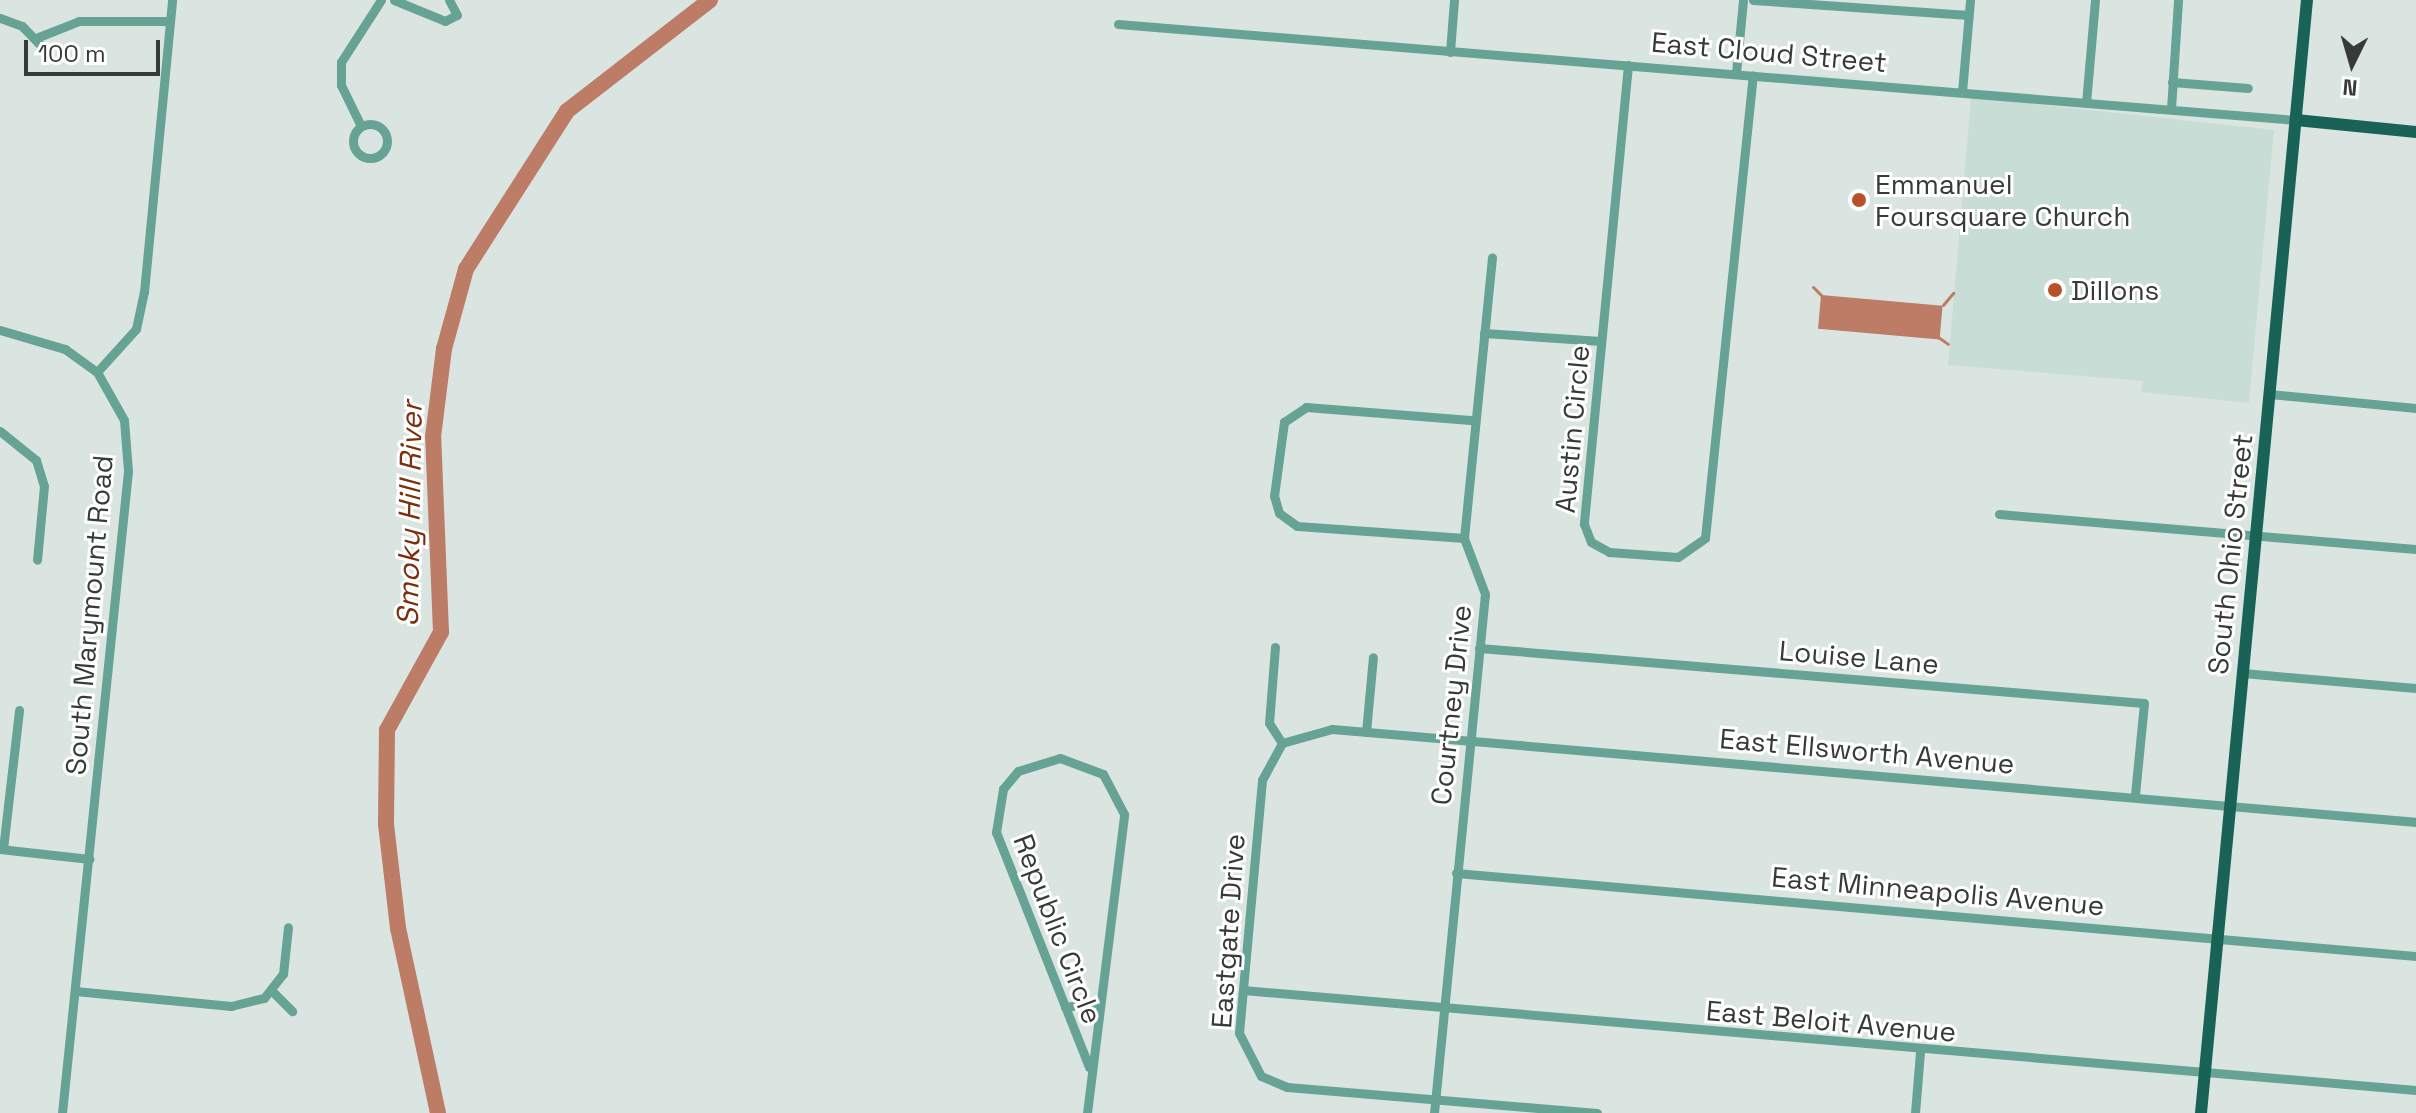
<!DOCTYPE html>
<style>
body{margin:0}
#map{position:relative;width:2416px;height:1113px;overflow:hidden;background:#dae5e2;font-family:"Space Grotesk",sans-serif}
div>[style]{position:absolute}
.built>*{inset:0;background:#c9ddd7}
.water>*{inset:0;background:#bc7c65;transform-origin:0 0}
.stream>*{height:3px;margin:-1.5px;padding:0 1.5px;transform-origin:1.5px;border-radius:1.5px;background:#bc7c65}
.river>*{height:16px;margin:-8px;padding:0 8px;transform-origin:8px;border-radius:8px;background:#bc7c65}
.minor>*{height:9px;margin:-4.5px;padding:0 4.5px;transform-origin:4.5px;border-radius:4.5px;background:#67a394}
.minor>.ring{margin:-4.5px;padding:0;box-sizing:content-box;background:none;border:9px solid #67a394;border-radius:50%}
.major>*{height:12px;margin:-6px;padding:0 6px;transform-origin:6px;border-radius:6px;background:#186355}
.dots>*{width:22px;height:22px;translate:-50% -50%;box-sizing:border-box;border:4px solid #fff;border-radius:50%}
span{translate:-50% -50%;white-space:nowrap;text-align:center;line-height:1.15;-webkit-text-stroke:6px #fff;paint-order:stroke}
.street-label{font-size:28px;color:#363a39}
.poi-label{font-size:28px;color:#363a39}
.left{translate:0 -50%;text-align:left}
.water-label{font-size:30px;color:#7c2e0c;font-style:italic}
.north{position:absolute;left:2312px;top:24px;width:80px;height:80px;-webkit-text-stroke:6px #fff;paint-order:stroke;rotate:185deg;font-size:22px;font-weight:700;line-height:32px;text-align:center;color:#363a39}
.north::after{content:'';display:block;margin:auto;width:28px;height:36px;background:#363a39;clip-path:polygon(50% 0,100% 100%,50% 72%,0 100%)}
.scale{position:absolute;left:24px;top:40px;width:136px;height:36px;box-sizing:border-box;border:4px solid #363a39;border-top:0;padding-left:10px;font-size:24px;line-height:28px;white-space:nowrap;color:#363a39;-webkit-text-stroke:6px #fff;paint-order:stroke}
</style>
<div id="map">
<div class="built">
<div style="clip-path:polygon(1971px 97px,2274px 130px,2249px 403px,2141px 392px,2143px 381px,1948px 365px)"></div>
</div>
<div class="water">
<div style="left:1821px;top:295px;width:122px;height:34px;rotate:5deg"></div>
</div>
<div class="stream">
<div style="left:1813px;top:287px;width:11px;rotate:45deg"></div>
<div style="left:1943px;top:305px;width:16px;rotate:-50deg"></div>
<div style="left:1938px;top:337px;width:12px;rotate:35deg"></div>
</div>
<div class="river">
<div style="left:438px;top:1113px;width:189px;rotate:-102.2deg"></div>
<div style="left:398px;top:928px;width:105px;rotate:-96.6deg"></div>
<div style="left:386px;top:824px;width:94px;rotate:-89.4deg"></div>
<div style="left:387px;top:730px;width:112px;rotate:-61.1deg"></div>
<div style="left:441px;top:632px;width:195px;rotate:-92.3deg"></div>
<div style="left:433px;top:437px;width:89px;rotate:-82.9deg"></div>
<div style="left:444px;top:349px;width:83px;rotate:-74.6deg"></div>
<div style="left:466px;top:269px;width:188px;rotate:-57.4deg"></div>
<div style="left:567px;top:111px;width:181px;rotate:-37.8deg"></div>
</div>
<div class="minor">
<div style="left:394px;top:0;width:55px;rotate:22.4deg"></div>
<div style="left:445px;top:21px;width:13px;rotate:-27deg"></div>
<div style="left:457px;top:15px;width:17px;rotate:-118deg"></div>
<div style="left:1753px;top:0;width:216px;rotate:4deg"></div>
<div style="left:0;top:18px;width:23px;rotate:20deg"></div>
<div style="left:22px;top:26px;width:32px;rotate:46deg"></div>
<div style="left:1118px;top:24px;width:1182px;rotate:4.66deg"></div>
<div style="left:36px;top:38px;width:46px;rotate:-21.6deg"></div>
<div style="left:79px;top:21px;width:91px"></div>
<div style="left:1450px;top:52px;width:52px;rotate:-85.6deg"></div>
<div style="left:1628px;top:65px;width:461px;rotate:95.5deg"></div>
<div style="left:1584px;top:524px;width:19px;rotate:69deg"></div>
<div style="left:1591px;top:542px;width:21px;rotate:29deg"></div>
<div style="left:1609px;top:552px;width:69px;rotate:4.1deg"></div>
<div style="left:1678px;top:557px;width:33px;rotate:-35deg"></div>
<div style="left:1705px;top:538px;width:465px;rotate:-84.1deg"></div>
<div style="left:1736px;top:73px;width:73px;rotate:-84.5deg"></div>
<div style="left:2172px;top:82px;width:76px;rotate:4.5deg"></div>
<div style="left:1962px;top:92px;width:92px;rotate:-85deg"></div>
<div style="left:2086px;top:103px;width:103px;rotate:-85deg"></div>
<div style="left:2171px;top:109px;width:109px;rotate:-86.3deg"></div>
<div class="ring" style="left:353px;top:124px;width:25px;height:25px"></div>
<div style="left:361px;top:126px;width:46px;rotate:-116deg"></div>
<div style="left:341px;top:85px;width:23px;rotate:-90deg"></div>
<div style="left:341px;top:62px;width:74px;rotate:-57.2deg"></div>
<div style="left:0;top:330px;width:68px;rotate:16.3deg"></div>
<div style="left:65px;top:349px;width:39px;rotate:36deg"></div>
<div style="left:1484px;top:333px;width:117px;rotate:3.9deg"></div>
<div style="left:2270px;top:394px;width:147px;rotate:5.5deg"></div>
<div style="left:0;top:431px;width:46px;rotate:38.9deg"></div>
<div style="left:36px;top:460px;width:27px;rotate:73deg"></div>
<div style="left:44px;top:486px;width:74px;rotate:95.4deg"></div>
<div style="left:1999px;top:514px;width:418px;rotate:4.8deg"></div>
<div style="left:1464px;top:538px;width:167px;rotate:-175.9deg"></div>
<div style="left:1297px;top:526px;width:22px;rotate:-144deg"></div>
<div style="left:1279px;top:513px;width:18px;rotate:-106deg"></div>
<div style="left:1274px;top:496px;width:75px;rotate:-82.3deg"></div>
<div style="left:1284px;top:422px;width:27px;rotate:-34deg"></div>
<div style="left:1306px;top:407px;width:168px;rotate:4.5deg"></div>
<div style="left:1275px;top:647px;width:76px;rotate:94.5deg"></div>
<div style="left:1269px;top:723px;width:24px;rotate:57deg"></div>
<div style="left:1479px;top:648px;width:667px;rotate:4.73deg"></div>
<div style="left:2144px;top:703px;width:92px;rotate:95.6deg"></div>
<div style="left:2243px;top:673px;width:174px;rotate:5deg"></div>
<div style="left:1366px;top:732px;width:75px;rotate:-84.7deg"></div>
<div style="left:0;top:849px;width:90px;rotate:6.4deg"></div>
<div style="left:3px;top:849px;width:140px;rotate:-83.4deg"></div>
<div style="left:1456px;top:873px;width:964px;rotate:4.94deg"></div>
<div style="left:271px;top:990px;width:30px;rotate:45deg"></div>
<div style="left:1243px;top:990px;width:1177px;rotate:4.87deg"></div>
<div style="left:75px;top:991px;width:157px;rotate:5.5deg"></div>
<div style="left:231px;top:1006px;width:34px;rotate:-14deg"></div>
<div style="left:264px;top:998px;width:31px;rotate:-52deg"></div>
<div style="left:283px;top:974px;width:47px;rotate:-83.9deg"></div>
<div style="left:1065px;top:1007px;width:34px;rotate:-8deg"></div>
<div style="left:62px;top:1113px;width:645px;rotate:-84.13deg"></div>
<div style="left:128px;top:471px;width:51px;rotate:-94.5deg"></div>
<div style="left:124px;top:420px;width:55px;rotate:-119.4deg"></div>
<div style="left:97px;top:372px;width:58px;rotate:-47.8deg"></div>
<div style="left:136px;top:329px;width:38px;rotate:-78deg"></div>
<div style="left:144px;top:292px;width:293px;rotate:-84.5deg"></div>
<div style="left:1087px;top:1113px;width:301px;rotate:-82.9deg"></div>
<div style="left:1124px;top:814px;width:45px;rotate:-117.7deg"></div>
<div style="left:1103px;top:774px;width:46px;rotate:-159.6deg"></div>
<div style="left:1060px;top:758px;width:44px;rotate:162.8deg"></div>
<div style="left:1018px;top:771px;width:23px;rotate:130deg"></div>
<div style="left:1003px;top:789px;width:44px;rotate:99.2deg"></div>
<div style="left:996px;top:832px;width:253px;rotate:68.4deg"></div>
<div style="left:1434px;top:1113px;width:521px;rotate:-84.39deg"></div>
<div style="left:1485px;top:594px;width:60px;rotate:-110.6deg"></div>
<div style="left:1464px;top:538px;width:282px;rotate:-84.3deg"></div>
<div style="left:1597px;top:1113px;width:311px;rotate:-175.2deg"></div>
<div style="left:1287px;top:1087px;width:28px;rotate:-157deg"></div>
<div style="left:1261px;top:1076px;width:48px;rotate:-117.1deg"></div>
<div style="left:1239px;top:1033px;width:254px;rotate:-84.8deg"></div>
<div style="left:1262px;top:780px;width:42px;rotate:-61.6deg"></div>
<div style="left:1282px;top:743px;width:52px;rotate:-15.6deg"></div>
<div style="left:1332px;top:729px;width:1088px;rotate:4.9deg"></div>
<div style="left:1915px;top:1113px;width:61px;rotate:-85.3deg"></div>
</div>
<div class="major">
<div style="left:2296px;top:120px;width:121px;rotate:5.7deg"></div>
<div style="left:2201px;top:1113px;width:1118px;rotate:-84.56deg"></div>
</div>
<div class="dots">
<div style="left:1859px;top:200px;background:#b85129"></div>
<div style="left:2055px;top:290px;background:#b85129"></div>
</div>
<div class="street-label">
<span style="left:1769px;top:52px;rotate:5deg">East Cloud Street</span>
<span style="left:1572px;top:429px;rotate:-85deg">Austin Circle</span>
<span style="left:2230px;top:554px;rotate:-84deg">South Ohio Street</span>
<span style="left:89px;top:615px;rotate:-85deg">South Marymount Road</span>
<span style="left:1859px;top:657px;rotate:5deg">Louise Lane</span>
<span style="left:1451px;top:705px;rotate:-84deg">Courtney Drive</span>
<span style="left:1867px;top:751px;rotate:5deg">East Ellsworth Avenue</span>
<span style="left:1938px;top:891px;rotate:5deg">East Minneapolis Avenue</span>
<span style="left:1058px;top:929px;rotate:69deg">Republic Circle</span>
<span style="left:1228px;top:931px;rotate:-86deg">Eastgate Drive</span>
<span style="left:1831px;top:1021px;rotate:5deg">East Beloit Avenue</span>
</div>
<div class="poi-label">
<span class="left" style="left:1875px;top:200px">Emmanuel<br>Foursquare Church</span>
<span class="left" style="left:2071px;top:290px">Dillons</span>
</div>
<div class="water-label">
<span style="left:410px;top:514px;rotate:-89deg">Smoky Hill River</span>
</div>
<div class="north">N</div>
<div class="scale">100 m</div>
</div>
